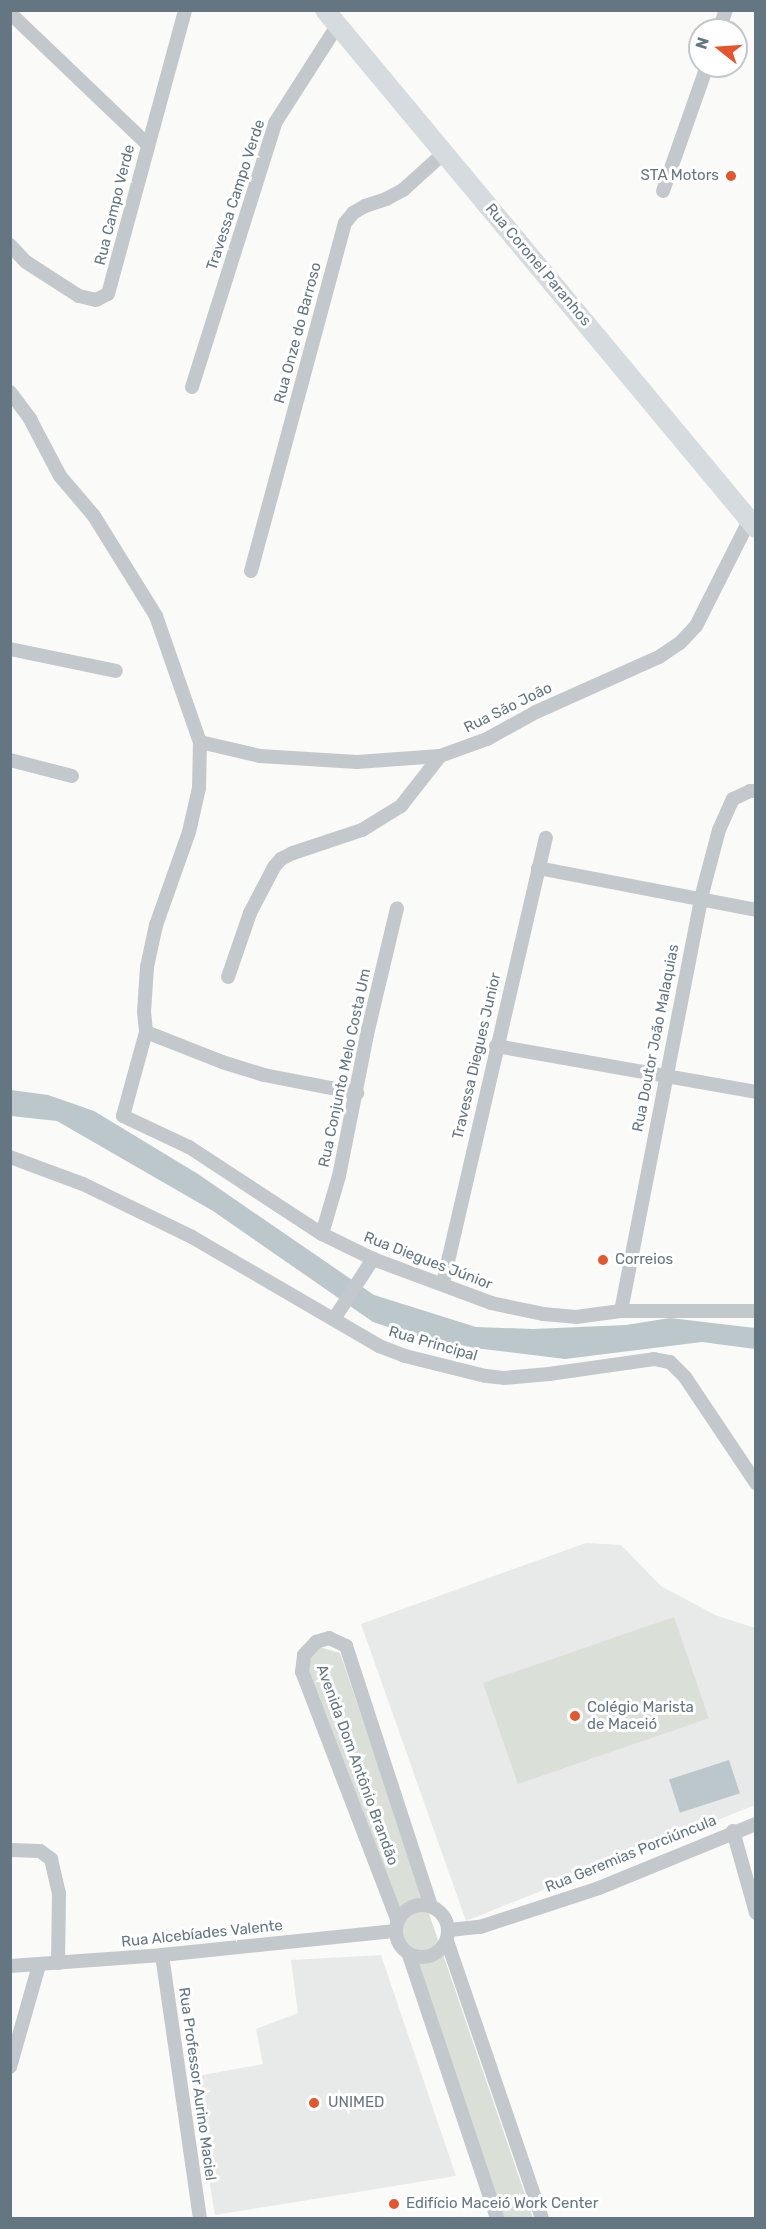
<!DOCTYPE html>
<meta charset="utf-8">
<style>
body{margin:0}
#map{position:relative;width:766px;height:2229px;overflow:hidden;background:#fafaf8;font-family:Rubik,sans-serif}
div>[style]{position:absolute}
.built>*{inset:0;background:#e8e9e9}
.green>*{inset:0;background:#dadfd7;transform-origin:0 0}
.water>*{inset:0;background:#bbc7cb;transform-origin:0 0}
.street>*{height:14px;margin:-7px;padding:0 7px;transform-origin:7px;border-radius:7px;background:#c3c8cc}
.street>.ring{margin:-7px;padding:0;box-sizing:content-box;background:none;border:14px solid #c3c8cc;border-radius:50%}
.secondary>*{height:20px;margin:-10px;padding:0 10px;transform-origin:10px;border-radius:10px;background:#d6dbdf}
.dots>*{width:16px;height:16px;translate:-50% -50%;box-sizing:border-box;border:3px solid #fff;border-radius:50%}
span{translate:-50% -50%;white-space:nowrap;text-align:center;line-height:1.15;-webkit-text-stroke:6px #fff;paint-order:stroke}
.poi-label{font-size:15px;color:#657683}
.right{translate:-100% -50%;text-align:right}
.left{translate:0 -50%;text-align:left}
.street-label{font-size:15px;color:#657683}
.frame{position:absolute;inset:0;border:12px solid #657683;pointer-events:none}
.north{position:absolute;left:688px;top:18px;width:60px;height:60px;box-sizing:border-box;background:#fff;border:2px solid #c1c8cd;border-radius:50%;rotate:287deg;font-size:16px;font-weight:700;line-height:24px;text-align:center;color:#657683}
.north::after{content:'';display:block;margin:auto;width:21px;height:27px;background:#e4572e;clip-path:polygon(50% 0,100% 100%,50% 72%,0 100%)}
</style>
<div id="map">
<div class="built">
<div style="clip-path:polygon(586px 1543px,621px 1545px,661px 1586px,715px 1615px,755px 1628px,755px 1805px,466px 1921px,361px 1624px)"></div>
<div style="clip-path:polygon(381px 1955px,456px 2176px,215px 2215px,192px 2077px,263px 2064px,256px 2029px,298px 2013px,291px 1960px)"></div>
</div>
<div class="green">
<div style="left:674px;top:1617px;width:107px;height:202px;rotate:71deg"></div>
<div style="clip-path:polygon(319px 1647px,340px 1653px,533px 2218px,495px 2218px,304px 1673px,307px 1657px)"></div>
</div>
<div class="water">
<div style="clip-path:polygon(11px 1090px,48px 1095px,94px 1111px,198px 1174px,374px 1295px,476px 1327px,533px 1329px,626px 1325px,670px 1318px,755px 1328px,755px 1349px,702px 1342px,565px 1359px,475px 1348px,412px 1335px,373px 1322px,213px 1211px,57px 1121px,11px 1116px)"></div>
<div style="left:729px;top:1760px;width:35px;height:63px;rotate:72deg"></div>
</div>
<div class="street">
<div style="left:10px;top:13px;width:190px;rotate:43.7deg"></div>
<div style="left:719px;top:30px;width:21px;rotate:-71deg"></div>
<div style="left:663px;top:191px;width:133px;rotate:-70.6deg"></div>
<div style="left:10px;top:245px;width:23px;rotate:47deg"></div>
<div style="left:26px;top:262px;width:63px;rotate:32.7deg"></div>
<div style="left:79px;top:296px;width:17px;rotate:13deg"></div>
<div style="left:96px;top:300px;width:13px;rotate:-27deg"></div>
<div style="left:108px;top:294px;width:294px;rotate:-74.8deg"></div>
<div style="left:192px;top:387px;width:277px;rotate:-72.5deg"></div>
<div style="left:275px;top:123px;width:115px;rotate:-57.4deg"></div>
<div style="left:10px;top:392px;width:34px;rotate:53deg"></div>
<div style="left:30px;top:419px;width:64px;rotate:62.2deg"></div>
<div style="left:60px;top:476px;width:52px;rotate:49.6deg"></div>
<div style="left:94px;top:516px;width:118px;rotate:58.2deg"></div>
<div style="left:156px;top:616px;width:133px;rotate:70.8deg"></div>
<div style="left:200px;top:742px;width:46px;rotate:91.2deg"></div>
<div style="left:199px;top:788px;width:45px;rotate:102.8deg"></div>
<div style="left:189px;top:832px;width:99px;rotate:109.5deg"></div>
<div style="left:156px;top:925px;width:43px;rotate:102.1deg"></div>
<div style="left:147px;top:967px;width:45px;rotate:93.8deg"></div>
<div style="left:144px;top:1012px;width:20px;rotate:84deg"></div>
<div style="left:146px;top:1032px;width:87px;rotate:105.3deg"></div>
<div style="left:123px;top:1116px;width:73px;rotate:25.2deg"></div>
<div style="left:189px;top:1147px;width:159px;rotate:33.2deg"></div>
<div style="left:322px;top:1234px;width:57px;rotate:26.1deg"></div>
<div style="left:373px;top:1259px;width:126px;rotate:20.4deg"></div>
<div style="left:491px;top:1303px;width:53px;rotate:11.9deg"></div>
<div style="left:543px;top:1314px;width:33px;rotate:5deg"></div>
<div style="left:576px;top:1317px;width:45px;rotate:-7.6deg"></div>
<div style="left:621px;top:1311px;width:135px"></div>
<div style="left:251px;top:571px;width:360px;rotate:-74.9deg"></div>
<div style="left:345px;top:223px;width:13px;rotate:-51deg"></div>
<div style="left:353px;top:213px;width:14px;rotate:-30deg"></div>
<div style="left:365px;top:206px;width:22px;rotate:-18deg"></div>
<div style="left:386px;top:199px;width:19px;rotate:-28deg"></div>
<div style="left:403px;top:190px;width:55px;rotate:-42.1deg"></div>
<div style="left:10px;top:649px;width:108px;rotate:11.7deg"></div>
<div style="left:200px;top:742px;width:62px;rotate:13.1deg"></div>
<div style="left:260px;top:756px;width:97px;rotate:3.5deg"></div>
<div style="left:357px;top:762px;width:83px;rotate:-4.1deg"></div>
<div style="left:440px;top:756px;width:50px;rotate:-19.9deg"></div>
<div style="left:487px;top:739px;width:56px;rotate:-28.9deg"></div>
<div style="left:536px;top:712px;width:135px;rotate:-24.1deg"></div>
<div style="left:659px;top:657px;width:25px;rotate:-34deg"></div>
<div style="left:680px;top:643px;width:23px;rotate:-47deg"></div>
<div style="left:696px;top:626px;width:118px;rotate:-63.2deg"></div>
<div style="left:749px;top:521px;width:6px;rotate:-39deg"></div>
<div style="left:10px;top:760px;width:64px;rotate:14.5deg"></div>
<div style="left:538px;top:868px;width:222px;rotate:10.9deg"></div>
<div style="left:228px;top:977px;width:68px;rotate:-71deg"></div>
<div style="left:250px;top:913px;width:52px;rotate:-62.4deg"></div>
<div style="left:274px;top:867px;width:11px;rotate:-49deg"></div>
<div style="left:281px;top:859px;width:13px;rotate:-27deg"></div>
<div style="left:293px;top:853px;width:73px;rotate:-18.4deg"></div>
<div style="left:362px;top:830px;width:46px;rotate:-31.6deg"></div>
<div style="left:401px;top:806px;width:63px;rotate:-52deg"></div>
<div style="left:146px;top:1032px;width:82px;rotate:21.5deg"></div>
<div style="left:222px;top:1062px;width:44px;rotate:17.2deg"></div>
<div style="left:264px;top:1075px;width:95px;rotate:11deg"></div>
<div style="left:496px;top:1046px;width:264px;rotate:10deg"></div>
<div style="left:10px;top:1157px;width:78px;rotate:20.3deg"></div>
<div style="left:83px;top:1184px;width:121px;rotate:25.9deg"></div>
<div style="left:192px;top:1237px;width:216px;rotate:30.2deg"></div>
<div style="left:379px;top:1346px;width:28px;rotate:21deg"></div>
<div style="left:405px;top:1356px;width:83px;rotate:13.9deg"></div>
<div style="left:486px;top:1376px;width:18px;rotate:6deg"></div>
<div style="left:504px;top:1378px;width:45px;rotate:-5.1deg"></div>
<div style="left:549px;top:1374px;width:106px;rotate:-8.1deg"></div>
<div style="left:654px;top:1359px;width:16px;rotate:11deg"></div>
<div style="left:670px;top:1362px;width:21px;rotate:45deg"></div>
<div style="left:685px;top:1377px;width:128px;rotate:56.2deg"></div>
<div style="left:322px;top:1234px;width:60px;rotate:-73.7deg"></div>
<div style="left:339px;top:1176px;width:149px;rotate:-78.8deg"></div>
<div style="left:368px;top:1030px;width:125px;rotate:-76.6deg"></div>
<div style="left:443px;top:1283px;width:457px;rotate:-77deg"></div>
<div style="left:621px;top:1311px;width:421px;rotate:-79deg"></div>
<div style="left:701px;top:898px;width:70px;rotate:-75.2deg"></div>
<div style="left:719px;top:830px;width:34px;rotate:-66deg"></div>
<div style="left:733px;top:799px;width:19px;rotate:-25deg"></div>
<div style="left:750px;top:791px;width:6px"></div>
<div style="left:334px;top:1319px;width:72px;rotate:-57deg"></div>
<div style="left:733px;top:1831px;width:85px;rotate:74.3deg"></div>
<div style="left:10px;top:1850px;width:30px;rotate:2deg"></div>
<div style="left:40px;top:1851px;width:14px;rotate:36deg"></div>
<div style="left:51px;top:1859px;width:35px;rotate:77deg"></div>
<div style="left:59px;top:1893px;width:70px;rotate:90.8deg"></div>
<div class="ring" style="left:396px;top:1905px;width:38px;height:38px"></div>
<div style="left:397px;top:1919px;width:265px;rotate:-111deg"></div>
<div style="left:302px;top:1672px;width:17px;rotate:-83deg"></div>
<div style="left:304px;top:1655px;width:18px;rotate:-47deg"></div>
<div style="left:316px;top:1642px;width:14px;rotate:-17deg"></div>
<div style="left:329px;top:1638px;width:19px;rotate:25deg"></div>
<div style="left:346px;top:1646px;width:274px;rotate:71.9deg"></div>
<div style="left:449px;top:1930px;width:31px;rotate:-6deg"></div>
<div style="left:480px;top:1927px;width:125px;rotate:-18.1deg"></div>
<div style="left:599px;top:1888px;width:170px;rotate:-22.2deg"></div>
<div style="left:447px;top:1941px;width:293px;rotate:71.1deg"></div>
<div style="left:162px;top:1955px;width:266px;rotate:81.8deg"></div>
<div style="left:409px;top:1955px;width:277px;rotate:71.5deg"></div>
<div style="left:10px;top:1966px;width:152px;rotate:-4.1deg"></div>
<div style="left:162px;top:1955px;width:235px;rotate:-5.9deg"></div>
<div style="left:10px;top:2067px;width:106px;rotate:-74.1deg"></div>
</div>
<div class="secondary">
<div style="left:325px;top:10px;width:674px;rotate:50.24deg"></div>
</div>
<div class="dots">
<div style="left:731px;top:176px;background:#e4572e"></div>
<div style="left:603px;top:1260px;background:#e4572e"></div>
<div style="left:575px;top:1716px;background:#e4572e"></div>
<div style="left:314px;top:2103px;background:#e4572e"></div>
<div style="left:394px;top:2204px;background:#e4572e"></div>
</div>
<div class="poi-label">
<span class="right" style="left:719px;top:176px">STA Motors</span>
<span class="left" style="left:615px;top:1260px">Correios</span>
<span class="left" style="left:587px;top:1716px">Colégio Marista<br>de Maceió</span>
<span class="left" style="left:328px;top:2103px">UNIMED</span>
<span class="left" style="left:406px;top:2204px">Edifício Maceió Work Center</span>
</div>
<div class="street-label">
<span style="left:236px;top:195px;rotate:-72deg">Travessa Campo Verde</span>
<span style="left:115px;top:205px;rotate:-76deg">Rua Campo Verde</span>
<span style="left:538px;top:265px;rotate:50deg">Rua Coronel Paranhos</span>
<span style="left:298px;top:333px;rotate:-75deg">Rua Onze do Barroso</span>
<span style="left:508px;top:708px;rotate:-26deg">Rua São João</span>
<span style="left:656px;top:1038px;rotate:-79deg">Rua Doutor João Malaquias</span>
<span style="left:477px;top:1056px;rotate:-77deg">Travessa Diegues Junior</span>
<span style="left:345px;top:1068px;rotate:-78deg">Rua Conjunto Melo Costa Um</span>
<span style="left:428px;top:1261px;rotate:21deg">Rua Diegues Júnior</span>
<span style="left:433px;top:1344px;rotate:16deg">Rua Principal</span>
<span style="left:357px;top:1765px;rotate:70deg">Avenida Dom Antônio Brandão</span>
<span style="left:631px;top:1854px;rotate:-22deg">Rua Geremias Porciúncula</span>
<span style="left:202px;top:1934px;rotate:-6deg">Rua Alcebíades Valente</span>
<span style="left:197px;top:2084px;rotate:82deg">Rua Professor Aurino Maciel</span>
</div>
<div class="frame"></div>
<div class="north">N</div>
</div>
